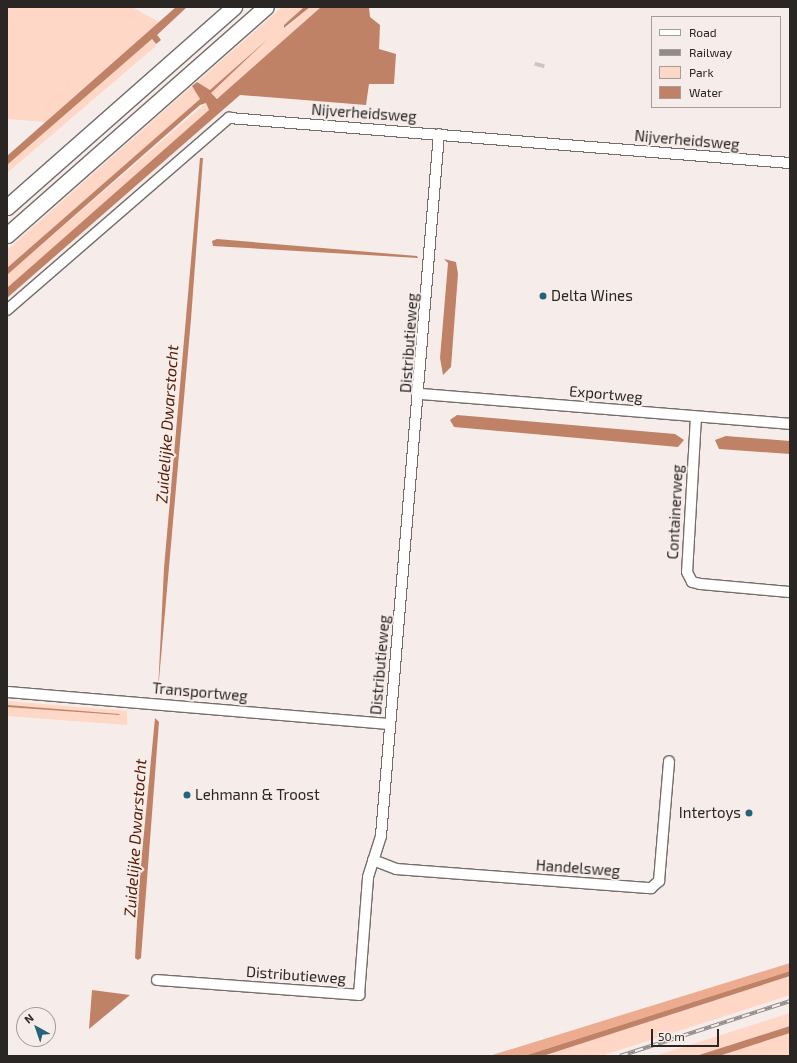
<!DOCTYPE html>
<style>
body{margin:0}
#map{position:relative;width:797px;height:1063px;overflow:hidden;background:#f6edea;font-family:"Exo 2",sans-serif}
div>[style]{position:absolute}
.green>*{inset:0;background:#fed7c6}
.forest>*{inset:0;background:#edac90}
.water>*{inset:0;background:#bf8267}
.minor-tunnel>*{height:10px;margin-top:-5px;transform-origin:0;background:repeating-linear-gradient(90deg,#cdc5c2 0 10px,transparent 0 15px)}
.roads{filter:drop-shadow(1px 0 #746d6a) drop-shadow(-1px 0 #746d6a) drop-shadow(0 1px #746d6a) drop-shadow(0 -1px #746d6a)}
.minor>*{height:10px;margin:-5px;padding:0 5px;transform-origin:5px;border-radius:5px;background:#fff}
.highway>*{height:15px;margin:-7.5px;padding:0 7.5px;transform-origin:7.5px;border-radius:7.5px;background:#fff}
.rail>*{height:4px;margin-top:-2px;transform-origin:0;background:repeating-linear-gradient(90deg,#f6edea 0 8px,#918b89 0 16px);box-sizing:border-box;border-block:1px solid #918b89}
.dots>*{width:11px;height:11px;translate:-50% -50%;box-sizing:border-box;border:2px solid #f6edea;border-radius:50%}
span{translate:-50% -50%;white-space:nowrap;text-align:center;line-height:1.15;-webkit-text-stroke:4px #f6edea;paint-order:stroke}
.street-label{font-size:15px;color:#292624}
.poi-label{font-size:15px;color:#292624}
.left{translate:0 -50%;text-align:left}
.right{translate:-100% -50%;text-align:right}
.water-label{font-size:16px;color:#541b00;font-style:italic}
.frame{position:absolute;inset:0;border:8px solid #292624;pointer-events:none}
.legend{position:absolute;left:651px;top:16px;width:130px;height:92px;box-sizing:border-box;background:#f6edea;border:1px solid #a49d9b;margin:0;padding:5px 7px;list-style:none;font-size:12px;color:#292624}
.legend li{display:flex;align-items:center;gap:8px;height:20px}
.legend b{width:20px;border:1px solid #a49d9b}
.north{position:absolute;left:16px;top:1007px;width:40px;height:40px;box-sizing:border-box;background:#f6edea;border:1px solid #a49d9b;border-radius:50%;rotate:320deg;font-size:11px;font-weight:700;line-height:16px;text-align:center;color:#292624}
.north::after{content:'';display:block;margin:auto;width:14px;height:18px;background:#246379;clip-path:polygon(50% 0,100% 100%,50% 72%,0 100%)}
.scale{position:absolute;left:651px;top:1029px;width:68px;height:18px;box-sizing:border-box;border:2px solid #292624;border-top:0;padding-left:5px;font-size:12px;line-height:14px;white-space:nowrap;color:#292624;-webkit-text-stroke:3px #f6edea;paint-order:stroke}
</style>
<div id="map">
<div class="green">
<div style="clip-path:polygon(7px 7px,132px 7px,159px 22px,45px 122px,7px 119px)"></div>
<div style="clip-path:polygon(282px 7px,304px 7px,284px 25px,286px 28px,310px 7px,321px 7px,222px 96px,212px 98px,210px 93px,269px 38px,210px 90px,197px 82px)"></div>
<div style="clip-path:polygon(152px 39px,156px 46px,7px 173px,7px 165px)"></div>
<div style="clip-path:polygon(192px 86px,200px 99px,7px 268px,7px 250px)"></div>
<div style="clip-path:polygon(206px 103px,209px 110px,7px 289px,7px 275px)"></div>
<div style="clip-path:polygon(7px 701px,127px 711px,127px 725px,7px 716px,7px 707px,120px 715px,7px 705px)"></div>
<div style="clip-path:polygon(790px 976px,790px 995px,601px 1056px,543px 1056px)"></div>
<div style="clip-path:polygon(790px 1013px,790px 1026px,696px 1056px,655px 1056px)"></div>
<div style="clip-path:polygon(790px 1033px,790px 1056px,719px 1056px)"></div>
</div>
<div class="forest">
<div style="clip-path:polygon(790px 963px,790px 971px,524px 1056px,489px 1056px)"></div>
</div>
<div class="water">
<div style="clip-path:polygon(176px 7px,187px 7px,157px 35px,161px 40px,156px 44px,152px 39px,7px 165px,7px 156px)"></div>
<div style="clip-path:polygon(304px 7px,310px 7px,284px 28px,284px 25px)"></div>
<div style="clip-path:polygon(321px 7px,369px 7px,370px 17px,380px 25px,379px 49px,396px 54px,394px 84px,369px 84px,366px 105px,240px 95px,7px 298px,7px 288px,209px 110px,206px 103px,200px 105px,7px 275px,7px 268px,200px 99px,192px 86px,197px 82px,210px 90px,269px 38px,211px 93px,217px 99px)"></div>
<div style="clip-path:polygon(200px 158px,203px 158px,191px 319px,158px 691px,164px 568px)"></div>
<div style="clip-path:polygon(217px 239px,417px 256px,418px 258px,213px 246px,212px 241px)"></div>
<div style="clip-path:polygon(444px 259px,456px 262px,458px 274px,451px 367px,443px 375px,440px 358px,448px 263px)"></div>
<div style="clip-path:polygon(457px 415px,675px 434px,684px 440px,678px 447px,454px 427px,450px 420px)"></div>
<div style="clip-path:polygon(726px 436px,790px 441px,790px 454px,719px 449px,715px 440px)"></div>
<div style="clip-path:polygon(7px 705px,119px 714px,120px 715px,7px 707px)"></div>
<div style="clip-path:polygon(155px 718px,159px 722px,141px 958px,138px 960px,135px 958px,139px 885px)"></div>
<div style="clip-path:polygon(790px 971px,790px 976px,543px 1056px,524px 1056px)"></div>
<div style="clip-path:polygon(92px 990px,130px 995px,89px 1029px)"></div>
<div style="clip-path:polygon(790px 1026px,790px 1033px,719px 1056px,696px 1056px)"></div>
</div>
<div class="minor-tunnel">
<div style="left:539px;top:67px;width:4px;rotate:-76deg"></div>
</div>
<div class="roads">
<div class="minor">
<div style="left:7px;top:310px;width:294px;rotate:-40.9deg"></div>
<div style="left:229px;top:118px;width:563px;rotate:4.59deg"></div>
<div style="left:420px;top:394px;width:371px;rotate:4.6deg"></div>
<div style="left:696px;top:417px;width:155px;rotate:93.3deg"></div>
<div style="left:687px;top:572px;width:11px;rotate:63deg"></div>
<div style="left:692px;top:582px;width:8px;rotate:14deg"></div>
<div style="left:700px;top:584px;width:90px;rotate:5.1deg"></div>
<div style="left:7px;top:692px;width:384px;rotate:4.8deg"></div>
<div style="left:373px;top:860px;width:25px;rotate:21deg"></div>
<div style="left:396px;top:869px;width:256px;rotate:4.3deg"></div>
<div style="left:651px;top:888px;width:11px;rotate:-41deg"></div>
<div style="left:659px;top:881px;width:120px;rotate:-85.2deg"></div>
<div style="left:157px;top:980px;width:203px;rotate:4.2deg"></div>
<div style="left:359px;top:995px;width:118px;rotate:-85.6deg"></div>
<div style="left:368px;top:877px;width:43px;rotate:-72.4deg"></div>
<div style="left:381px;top:836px;width:704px;rotate:-85.28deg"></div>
</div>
<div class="highway">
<div style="left:7px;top:207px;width:303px;rotate:-41.4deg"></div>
<div style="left:7px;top:235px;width:345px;rotate:-41.4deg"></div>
</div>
</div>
<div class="rail">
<div style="left:620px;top:1056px;width:179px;rotate:-17.9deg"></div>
</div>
<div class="dots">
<div style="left:543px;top:296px;background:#246379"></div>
<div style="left:187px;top:795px;background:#246379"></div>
<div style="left:749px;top:813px;background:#246379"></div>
</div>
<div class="street-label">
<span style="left:364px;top:113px;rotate:4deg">Nijverheidsweg</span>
<span style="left:687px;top:140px;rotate:5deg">Nijverheidsweg</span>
<span style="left:409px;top:343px;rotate:-86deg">Distributieweg</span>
<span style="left:606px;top:394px;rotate:5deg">Exportweg</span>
<span style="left:675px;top:512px;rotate:-87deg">Containerweg</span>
<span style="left:380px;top:665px;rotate:-85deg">Distributieweg</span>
<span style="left:200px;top:692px;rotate:5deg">Transportweg</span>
<span style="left:578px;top:868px;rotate:4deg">Handelsweg</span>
<span style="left:296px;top:975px;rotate:4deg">Distributieweg</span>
</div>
<div class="poi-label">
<span class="left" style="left:551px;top:296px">Delta Wines</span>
<span class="left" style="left:195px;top:795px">Lehmann &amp; Troost</span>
<span class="right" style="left:741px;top:813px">Intertoys</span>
</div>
<div class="water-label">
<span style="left:167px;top:424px;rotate:-86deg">Zuidelijke Dwarstocht</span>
<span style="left:135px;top:838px;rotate:-86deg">Zuidelijke Dwarstocht</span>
</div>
<div class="frame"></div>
<ul class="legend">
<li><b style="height:5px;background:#fff"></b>Road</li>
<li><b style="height:5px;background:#918b89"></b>Railway</li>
<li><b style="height:11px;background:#fed7c6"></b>Park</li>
<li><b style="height:11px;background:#bf8267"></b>Water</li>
</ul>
<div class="north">N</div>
<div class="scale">50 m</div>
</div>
